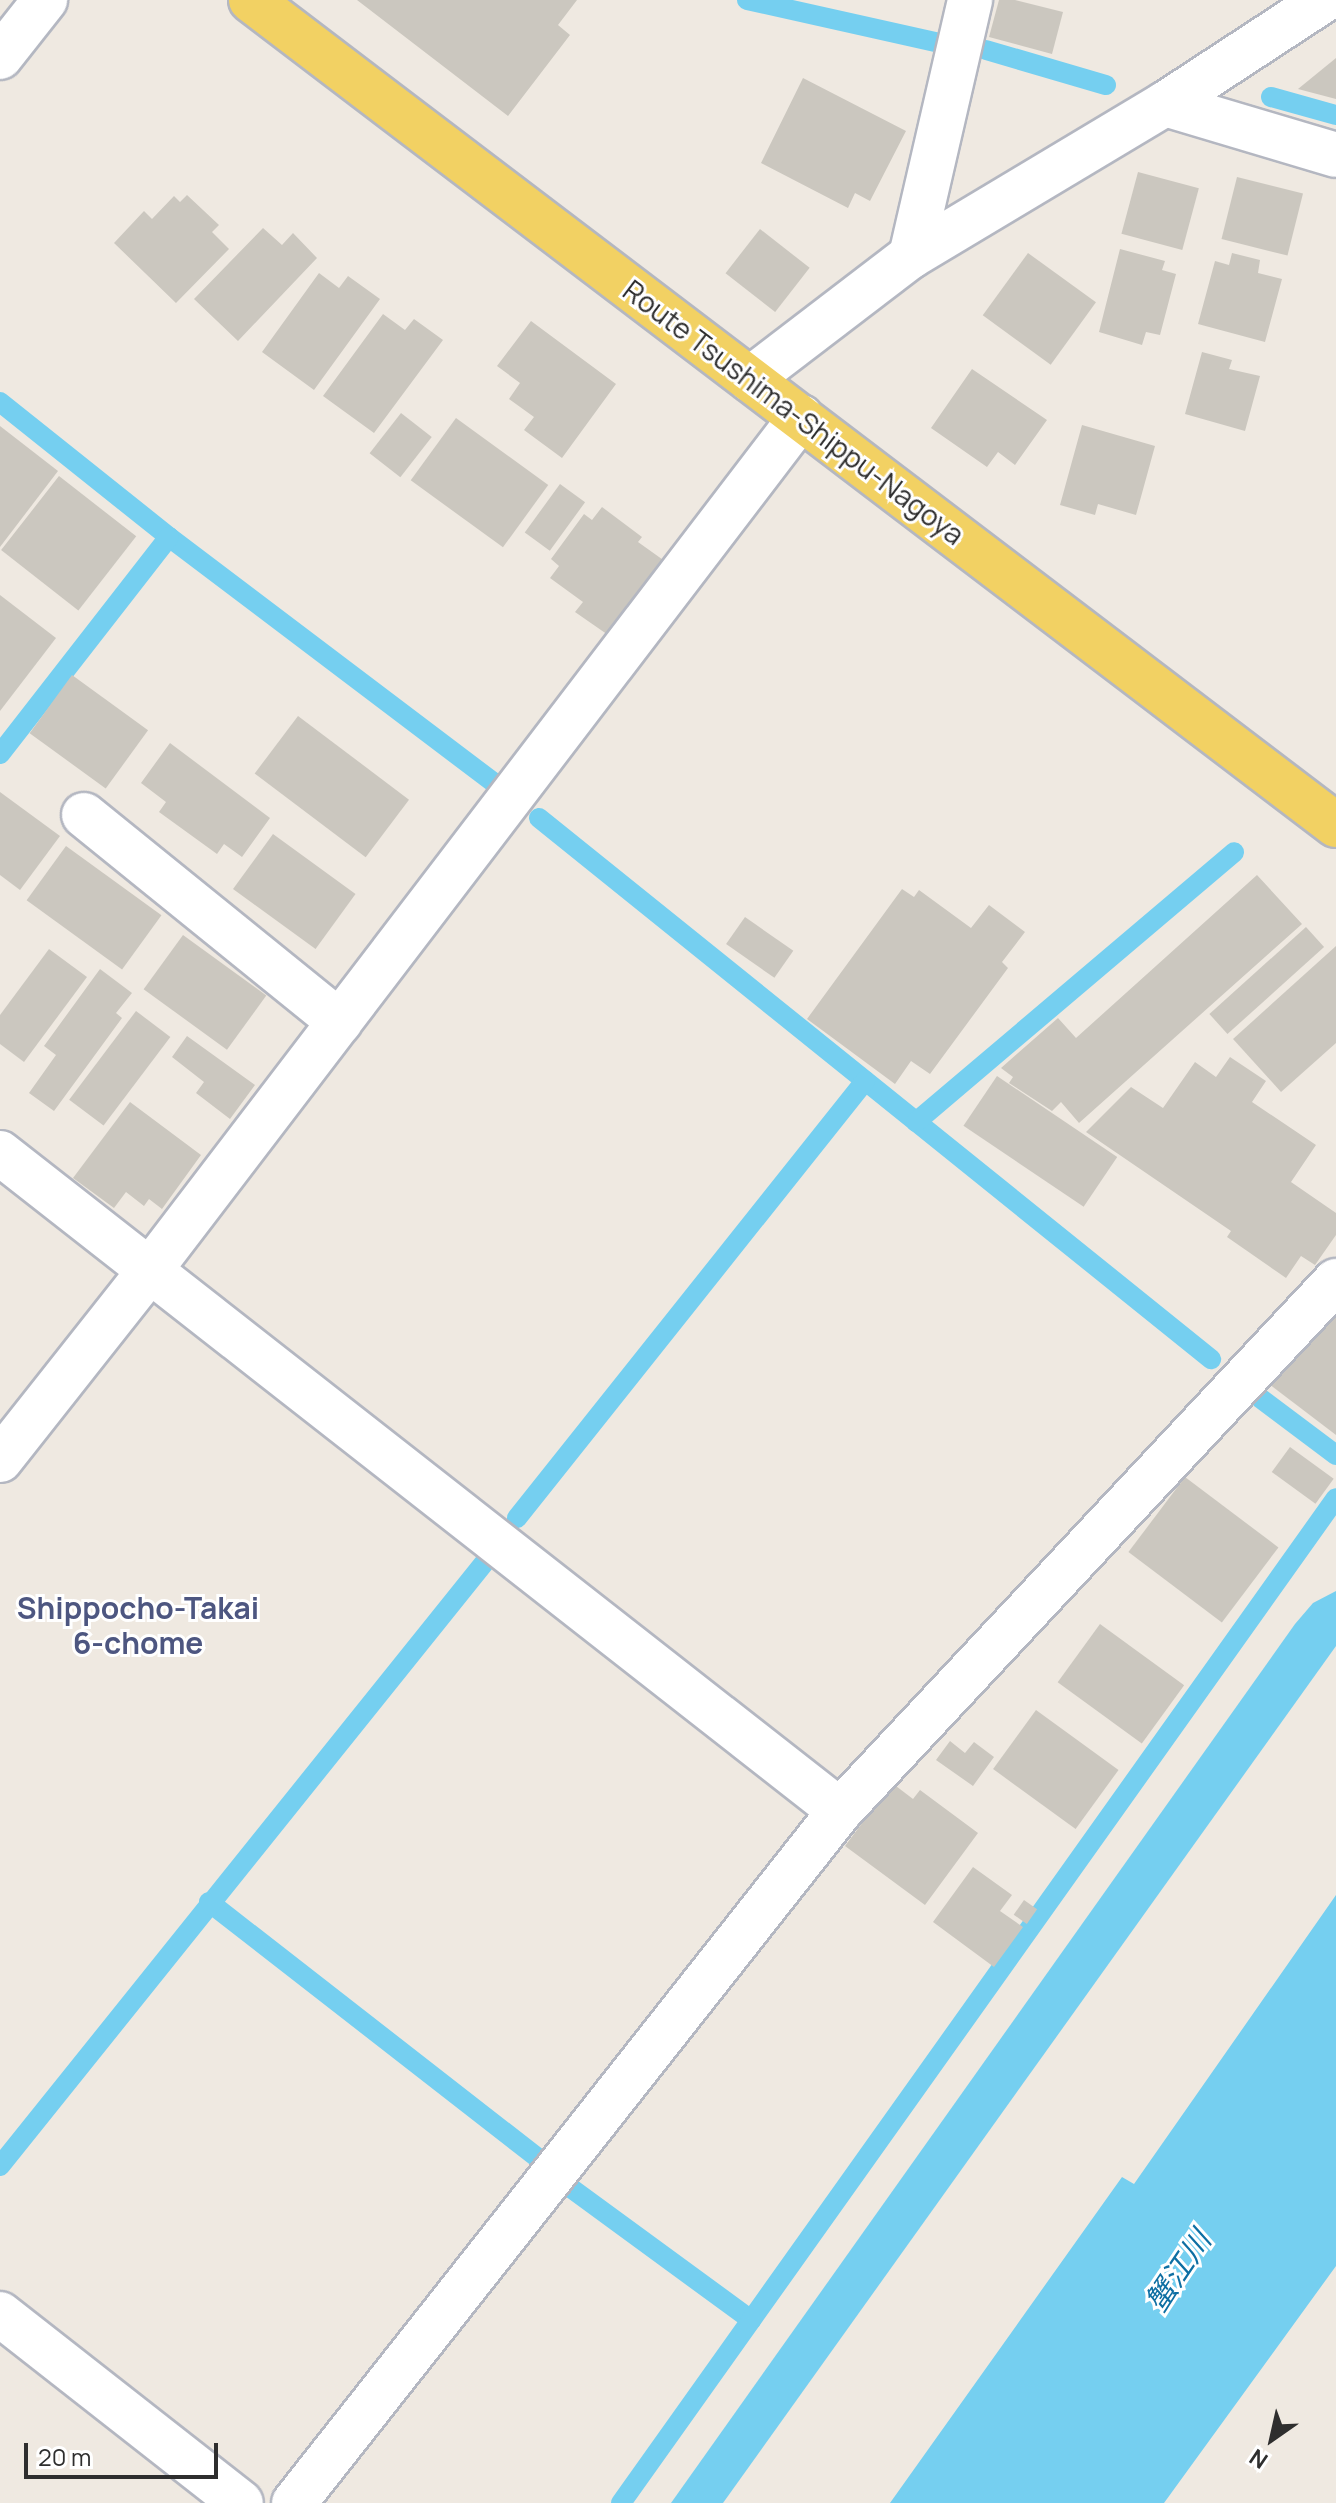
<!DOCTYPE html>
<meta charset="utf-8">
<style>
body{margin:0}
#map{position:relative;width:1336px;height:2503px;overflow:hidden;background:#efe9e1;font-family:Manrope,"Noto Sans JP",sans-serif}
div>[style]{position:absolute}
.water>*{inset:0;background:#75cff0}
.stream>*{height:20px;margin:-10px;padding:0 10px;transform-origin:10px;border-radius:10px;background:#75cff0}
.building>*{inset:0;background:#cbc7bf;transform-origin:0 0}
.roads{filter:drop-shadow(2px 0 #b4b7c1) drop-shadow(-2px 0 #b4b7c1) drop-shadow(0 2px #b4b7c1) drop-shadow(0 -2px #b4b7c1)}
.minor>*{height:44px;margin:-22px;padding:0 22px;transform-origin:22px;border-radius:22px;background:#fff}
.major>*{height:44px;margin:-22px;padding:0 22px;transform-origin:22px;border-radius:22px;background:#f2d163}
span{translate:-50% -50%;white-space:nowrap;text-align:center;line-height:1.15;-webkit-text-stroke:6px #fff;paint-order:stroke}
.street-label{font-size:28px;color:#2e2e2e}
.neighbourhood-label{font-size:30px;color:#4d5680;font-weight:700}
.water-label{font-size:30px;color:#0d6fa3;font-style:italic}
.north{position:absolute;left:1232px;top:2399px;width:80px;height:80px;-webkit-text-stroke:6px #fff;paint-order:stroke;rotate:214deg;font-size:22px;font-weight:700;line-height:32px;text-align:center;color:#2e2e2e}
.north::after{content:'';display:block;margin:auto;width:28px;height:36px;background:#2e2e2e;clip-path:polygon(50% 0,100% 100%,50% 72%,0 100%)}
.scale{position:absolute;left:24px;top:2443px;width:194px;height:36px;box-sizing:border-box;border:4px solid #2e2e2e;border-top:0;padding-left:10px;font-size:24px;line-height:28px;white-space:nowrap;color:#2e2e2e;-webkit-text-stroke:6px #fff;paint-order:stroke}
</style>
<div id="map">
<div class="water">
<div style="clip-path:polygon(1336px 1591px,1336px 1646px,723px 2503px,671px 2503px,1295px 1624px,1313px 1603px)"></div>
<div style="clip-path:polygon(1336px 1895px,1336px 2266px,1164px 2503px,890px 2503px,1122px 2177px,1134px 2184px)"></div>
</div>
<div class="stream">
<div style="left:747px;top:0;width:202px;rotate:12.6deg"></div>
<div style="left:986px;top:50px;width:125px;rotate:16.3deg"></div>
<div style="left:1271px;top:97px;width:67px;rotate:15.5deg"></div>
<div style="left:0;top:402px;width:216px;rotate:38.6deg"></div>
<div style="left:169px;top:537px;width:410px;rotate:37.1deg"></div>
<div style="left:0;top:754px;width:275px;rotate:-52.1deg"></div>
<div style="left:539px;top:818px;width:863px;rotate:38.84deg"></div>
<div style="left:916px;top:1122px;width:417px;rotate:-40.3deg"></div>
<div style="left:1260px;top:1398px;width:95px;rotate:36.9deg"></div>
<div style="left:517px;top:1518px;width:559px;rotate:-51.47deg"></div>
<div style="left:209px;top:1902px;width:417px;rotate:37.9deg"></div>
<div style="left:0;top:2166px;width:773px;rotate:-51.25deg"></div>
<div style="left:564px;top:2183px;width:232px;rotate:36.2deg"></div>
<div style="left:621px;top:2503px;width:1233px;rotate:-54.57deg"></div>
</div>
<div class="building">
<div style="clip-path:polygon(357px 0,577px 0,558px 25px,570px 35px,508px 116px)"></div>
<div style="clip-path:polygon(999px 0,1015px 0,1063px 12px,1052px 54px,989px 37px)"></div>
<div style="clip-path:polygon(1336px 58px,1336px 99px,1298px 89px)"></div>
<div style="clip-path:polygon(803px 78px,906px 131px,870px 201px,855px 193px,848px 208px,761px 163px)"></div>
<div style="left:1138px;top:172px;width:63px;height:64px;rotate:15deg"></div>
<div style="left:1237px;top:177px;width:68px;height:64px;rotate:14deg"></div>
<div style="clip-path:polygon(187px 195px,219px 225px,212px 232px,229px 249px,176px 303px,114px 243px,144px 211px,152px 219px,174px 196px,180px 202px)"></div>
<div style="clip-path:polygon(263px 228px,282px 245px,293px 233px,317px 258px,238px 341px,194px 299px)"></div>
<div style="left:760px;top:229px;width:63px;height:56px;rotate:38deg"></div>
<div style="clip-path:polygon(1120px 249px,1165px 261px,1162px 270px,1176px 274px,1160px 335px,1146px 332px,1142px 345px,1099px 332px)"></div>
<div style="left:1028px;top:253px;width:84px;height:77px;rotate:36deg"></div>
<div style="clip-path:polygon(1232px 253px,1260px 260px,1258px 273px,1282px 279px,1265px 342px,1198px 324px,1215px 261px,1229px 265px)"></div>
<div style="clip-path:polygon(319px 273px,339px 288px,348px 276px,380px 299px,314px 390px,262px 352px)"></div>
<div style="clip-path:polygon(383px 314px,405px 330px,414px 319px,443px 340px,374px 433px,323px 396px)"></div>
<div style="clip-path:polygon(531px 321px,616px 384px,562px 458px,524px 430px,534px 417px,509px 399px,520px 383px,497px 366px)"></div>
<div style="clip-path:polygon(1202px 352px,1232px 360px,1229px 369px,1260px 376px,1245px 431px,1185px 414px)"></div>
<div style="clip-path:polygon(972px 369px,1047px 420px,1015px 465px,998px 452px,987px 467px,931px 428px)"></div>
<div style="left:401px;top:413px;width:39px;height:51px;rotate:38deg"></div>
<div style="left:456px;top:418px;width:114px;height:77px;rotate:36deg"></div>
<div style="clip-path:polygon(1082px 425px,1155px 446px,1136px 515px,1098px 504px,1095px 515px,1060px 505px)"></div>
<div style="clip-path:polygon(0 426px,58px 471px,0 547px)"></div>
<div style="left:59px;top:476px;width:98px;height:94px;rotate:38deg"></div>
<div style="left:560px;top:484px;width:31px;height:60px;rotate:36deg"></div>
<div style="clip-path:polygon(602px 507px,642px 537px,638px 542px,666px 562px,611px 637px,575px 612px,583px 602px,550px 578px,559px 566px,551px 559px,584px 514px,592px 520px)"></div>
<div style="clip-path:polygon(0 595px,56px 638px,0 711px)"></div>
<div style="left:72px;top:675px;width:94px;height:72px;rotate:36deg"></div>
<div style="left:298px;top:716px;width:139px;height:72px;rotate:37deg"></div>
<div style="clip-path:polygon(170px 743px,270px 818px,242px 857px,224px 844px,217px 854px,159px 812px,166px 802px,141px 783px)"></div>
<div style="clip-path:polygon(0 792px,60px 836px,20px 890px,0 875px)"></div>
<div style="left:273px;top:834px;width:102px;height:68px;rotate:36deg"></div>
<div style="left:66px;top:846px;width:118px;height:67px;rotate:36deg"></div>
<div style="clip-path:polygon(1257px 875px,1302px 924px,1079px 1123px,1061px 1102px,1052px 1111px,1009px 1083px,1013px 1077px,1001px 1068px,1058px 1018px,1076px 1038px)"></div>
<div style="clip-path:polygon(902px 889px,914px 897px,919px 890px,971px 928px,989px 905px,1025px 932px,1002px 962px,1008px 968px,930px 1074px,911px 1061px,895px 1084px,807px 1019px)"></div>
<div style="left:745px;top:917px;width:59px;height:33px;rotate:35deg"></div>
<div style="left:1306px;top:927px;width:27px;height:130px;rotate:48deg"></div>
<div style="left:183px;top:935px;width:103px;height:67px;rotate:36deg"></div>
<div style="clip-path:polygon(1336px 946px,1336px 1043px,1281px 1092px,1233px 1039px)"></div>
<div style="clip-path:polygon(49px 949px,87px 977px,24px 1062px,0 1044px,0 1015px)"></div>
<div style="clip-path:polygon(100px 969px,132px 993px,116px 1013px,122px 1018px,54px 1111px,29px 1093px,56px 1055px,44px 1046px)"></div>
<div style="left:136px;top:1011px;width:43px;height:111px;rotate:37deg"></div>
<div style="clip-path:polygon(187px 1036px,255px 1085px,230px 1119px,196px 1093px,204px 1082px,172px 1057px)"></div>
<div style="clip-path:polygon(1230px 1057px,1266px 1081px,1252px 1102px,1316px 1145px,1291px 1182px,1336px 1213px,1336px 1235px,1315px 1265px,1301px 1256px,1286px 1278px,1227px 1237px,1231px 1231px,1086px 1132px,1131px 1087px,1163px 1108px,1195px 1062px,1216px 1077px)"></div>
<div style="left:997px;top:1076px;width:145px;height:60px;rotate:34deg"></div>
<div style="clip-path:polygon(130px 1102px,201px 1155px,162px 1209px,149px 1199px,144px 1206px,126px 1192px,114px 1208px,73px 1178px)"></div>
<div style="clip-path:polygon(1336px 1316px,1336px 1435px,1269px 1384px)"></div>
<div style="left:1290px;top:1447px;width:54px;height:31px;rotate:36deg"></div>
<div style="left:1185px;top:1477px;width:117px;height:94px;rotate:37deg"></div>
<div style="left:1100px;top:1624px;width:104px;height:72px;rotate:36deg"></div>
<div style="left:1036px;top:1710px;width:102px;height:73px;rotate:36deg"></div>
<div style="clip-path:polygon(950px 1741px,965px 1753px,974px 1742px,994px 1757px,973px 1786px,936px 1760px)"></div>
<div style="clip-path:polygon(892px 1783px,913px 1799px,920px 1790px,978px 1833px,925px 1905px,845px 1846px)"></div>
<div style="clip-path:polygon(973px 1867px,1012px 1895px,1000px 1911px,1023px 1927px,994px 1967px,933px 1922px)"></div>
<div style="left:1024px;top:1900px;width:16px;height:18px;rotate:35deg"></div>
</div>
<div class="roads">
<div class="minor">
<div style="left:0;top:57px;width:73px;rotate:-51.7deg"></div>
<div style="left:1165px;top:104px;width:178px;rotate:16.6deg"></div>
<div style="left:911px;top:256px;width:263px;rotate:-77deg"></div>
<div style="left:750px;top:379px;width:203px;rotate:-37.4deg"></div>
<div style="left:911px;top:256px;width:296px;rotate:-30.9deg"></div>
<div style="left:1165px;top:104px;width:190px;rotate:-33.2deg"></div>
<div style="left:84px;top:815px;width:329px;rotate:39deg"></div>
<div style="left:0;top:1153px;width:1067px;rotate:38.07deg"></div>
<div style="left:0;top:1460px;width:242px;rotate:-51.7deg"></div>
<div style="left:150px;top:1270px;width:1073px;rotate:-52.65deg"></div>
<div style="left:0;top:2314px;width:306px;rotate:38.1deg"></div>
<div style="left:294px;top:2503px;width:881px;rotate:-51.73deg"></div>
<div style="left:840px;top:1811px;width:726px;rotate:-46.9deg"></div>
</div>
<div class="major">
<div style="left:251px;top:0;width:1363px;rotate:37.25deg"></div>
</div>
</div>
<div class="street-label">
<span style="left:794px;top:412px;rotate:37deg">Route Tsushima-Shippu-Nagoya</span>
</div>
<div class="neighbourhood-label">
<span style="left:138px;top:1625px">Shippocho-Takai<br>6-chome</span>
</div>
<div class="water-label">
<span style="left:1178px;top:2271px;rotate:-56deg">蟹江川</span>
</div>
<div class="north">N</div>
<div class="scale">20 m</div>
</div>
